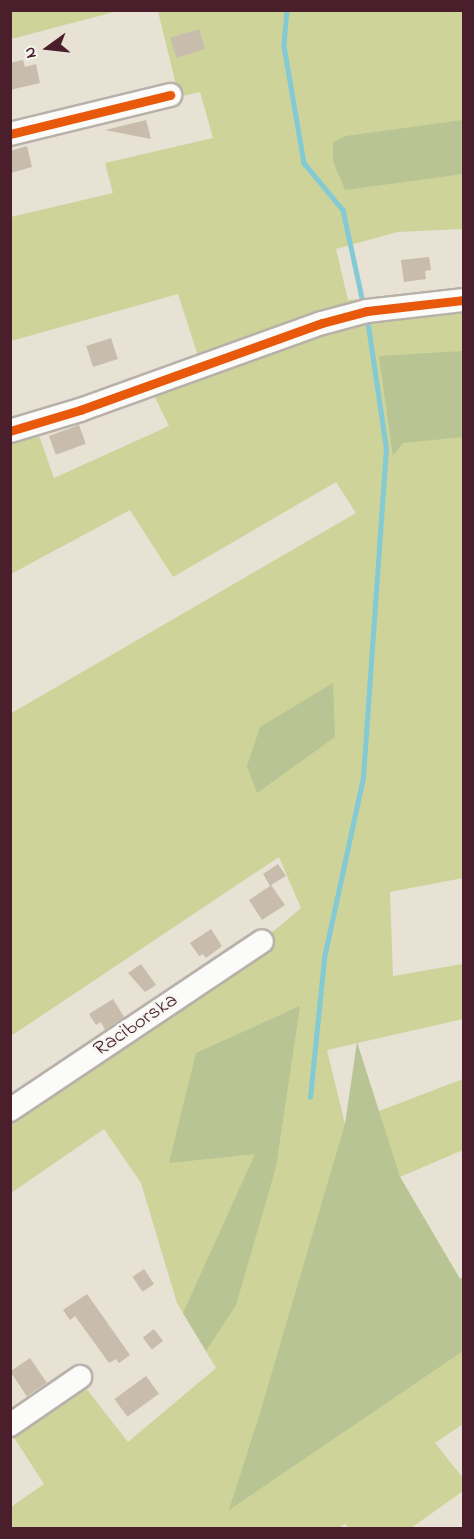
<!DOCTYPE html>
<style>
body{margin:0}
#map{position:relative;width:474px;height:1539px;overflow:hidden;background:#e7e2d4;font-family:"Indie Flower",sans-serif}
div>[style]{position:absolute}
.green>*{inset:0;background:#cdd399}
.forest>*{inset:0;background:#b8c493}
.stream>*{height:4.5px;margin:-2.25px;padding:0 2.25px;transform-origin:2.25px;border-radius:2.25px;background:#83cad5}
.building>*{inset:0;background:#c8bcac;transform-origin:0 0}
.roads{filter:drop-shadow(2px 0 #b8b0a9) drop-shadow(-2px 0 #b8b0a9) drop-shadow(0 2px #b8b0a9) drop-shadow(0 -2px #b8b0a9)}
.minor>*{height:22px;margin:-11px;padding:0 11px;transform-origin:11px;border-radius:11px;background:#fbfbf9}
.cycleway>*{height:9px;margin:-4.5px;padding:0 4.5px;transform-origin:4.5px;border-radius:4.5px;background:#e8590c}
span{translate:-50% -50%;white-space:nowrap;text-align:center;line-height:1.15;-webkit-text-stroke:5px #f6f6f2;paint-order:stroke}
.street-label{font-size:21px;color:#4a1f2b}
.frame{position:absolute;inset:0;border:12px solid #4a1f2b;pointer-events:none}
.north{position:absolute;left:18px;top:18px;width:60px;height:60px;-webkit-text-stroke:4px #f6f6f2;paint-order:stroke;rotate:255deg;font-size:16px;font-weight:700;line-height:24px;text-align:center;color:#4a1f2b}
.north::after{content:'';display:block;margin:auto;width:21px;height:27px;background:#4a1f2b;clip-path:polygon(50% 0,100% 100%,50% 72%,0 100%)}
</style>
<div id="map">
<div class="green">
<div style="clip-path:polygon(11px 10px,118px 10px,118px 11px,11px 39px)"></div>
<div style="clip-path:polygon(158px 11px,463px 11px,463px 229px,397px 232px,336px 249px,348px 300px,463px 290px,463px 878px,390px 892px,393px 976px,463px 964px,463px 1019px,327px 1050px,345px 1124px,463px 1079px,463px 1150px,400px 1177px,460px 1279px,464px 1277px,463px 1424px,435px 1443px,463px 1478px,463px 1491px,411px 1528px,349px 1528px,345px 1524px,338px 1528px,11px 1528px,11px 1507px,44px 1484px,11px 1433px,85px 1387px,128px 1442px,216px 1368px,177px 1303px,141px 1183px,104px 1129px,11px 1193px,11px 1110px,262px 941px,301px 908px,279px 857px,11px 1036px,10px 714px,356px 513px,336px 482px,173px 577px,130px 510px,11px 574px,11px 430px,35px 424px,54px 478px,169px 426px,149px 385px,201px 365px,178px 294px,11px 341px,11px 217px,113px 193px,105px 163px,213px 138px,200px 92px,179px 97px)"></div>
</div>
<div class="forest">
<div style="clip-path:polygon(463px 120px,463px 174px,345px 190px,333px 161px,333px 142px,346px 136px)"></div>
<div style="clip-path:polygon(463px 351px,463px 437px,403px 443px,393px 456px,379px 356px)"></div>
<div style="clip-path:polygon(333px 683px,335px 737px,257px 793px,247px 766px,260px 727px)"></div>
<div style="clip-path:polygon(300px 1006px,276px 1167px,236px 1305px,206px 1351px,183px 1313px,255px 1154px,169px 1163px,196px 1053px)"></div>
<div style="clip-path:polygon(357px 1042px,400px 1177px,460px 1279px,463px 1277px,463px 1351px,229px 1510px,260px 1413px,345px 1124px)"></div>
</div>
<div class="stream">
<div style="left:287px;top:10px;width:36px;rotate:95deg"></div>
<div style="left:284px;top:46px;width:119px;rotate:80.3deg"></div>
<div style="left:304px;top:163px;width:61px;rotate:50.3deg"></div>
<div style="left:343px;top:210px;width:90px;rotate:77.8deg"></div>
<div style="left:310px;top:1097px;width:140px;rotate:-84.2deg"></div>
<div style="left:324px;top:958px;width:185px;rotate:-77.8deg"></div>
<div style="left:363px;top:777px;width:329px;rotate:-86deg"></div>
<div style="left:386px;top:449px;width:125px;rotate:-98.3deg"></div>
</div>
<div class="building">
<div style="left:199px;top:29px;width:21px;height:30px;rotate:73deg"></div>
<div style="clip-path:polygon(23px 60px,25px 67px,36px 64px,40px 83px,10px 90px,10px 63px)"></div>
<div style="clip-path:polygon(146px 120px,151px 139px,105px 130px)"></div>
<div style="clip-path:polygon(27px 146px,32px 167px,10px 173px,10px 151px)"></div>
<div style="clip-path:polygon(429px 257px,431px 270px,425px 271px,426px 279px,404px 282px,401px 260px)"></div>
<div style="left:111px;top:338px;width:22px;height:26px;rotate:72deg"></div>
<div style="left:79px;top:425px;width:20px;height:32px;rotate:70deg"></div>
<div style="clip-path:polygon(278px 864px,286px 876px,271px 885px,285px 905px,262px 920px,249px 900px,270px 886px,263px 874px)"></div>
<div style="clip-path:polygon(211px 929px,222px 946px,206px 958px,203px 954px,199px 956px,190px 943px)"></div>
<div style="clip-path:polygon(141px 964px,156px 985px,145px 992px,128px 973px)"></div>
<div style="clip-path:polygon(113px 999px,124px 1017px,105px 1030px,101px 1022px,96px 1025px,89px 1014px)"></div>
<div style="left:144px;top:1269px;width:18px;height:14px;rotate:56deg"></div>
<div style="clip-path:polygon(87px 1294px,130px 1355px,119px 1363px,116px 1359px,109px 1363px,75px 1316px,70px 1320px,63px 1310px)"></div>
<div style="left:154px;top:1329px;width:15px;height:14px;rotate:53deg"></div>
<div style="left:30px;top:1358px;width:30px;height:24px;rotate:56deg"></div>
<div style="left:146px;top:1376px;width:22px;height:39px;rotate:54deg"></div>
</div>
<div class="roads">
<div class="minor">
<div style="left:10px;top:134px;width:165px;rotate:-13.7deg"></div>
<div style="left:10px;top:431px;width:73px;rotate:-16.7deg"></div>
<div style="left:80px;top:410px;width:257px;rotate:-19.8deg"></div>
<div style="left:322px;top:323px;width:47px;rotate:-14.9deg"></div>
<div style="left:367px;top:311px;width:98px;rotate:-6.5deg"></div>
<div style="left:10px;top:1110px;width:303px;rotate:-33.8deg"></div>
<div style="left:10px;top:1425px;width:85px;rotate:-34.4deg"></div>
</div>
</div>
<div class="cycleway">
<div style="left:10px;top:134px;width:165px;rotate:-13.7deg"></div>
<div style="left:10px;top:431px;width:73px;rotate:-16.7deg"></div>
<div style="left:80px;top:410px;width:257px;rotate:-19.8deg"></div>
<div style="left:322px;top:323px;width:47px;rotate:-14.9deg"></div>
<div style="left:367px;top:311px;width:98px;rotate:-6.5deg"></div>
</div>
<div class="street-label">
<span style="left:136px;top:1025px;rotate:-34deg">Raciborska</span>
</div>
<div class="frame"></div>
<div class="north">N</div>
</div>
